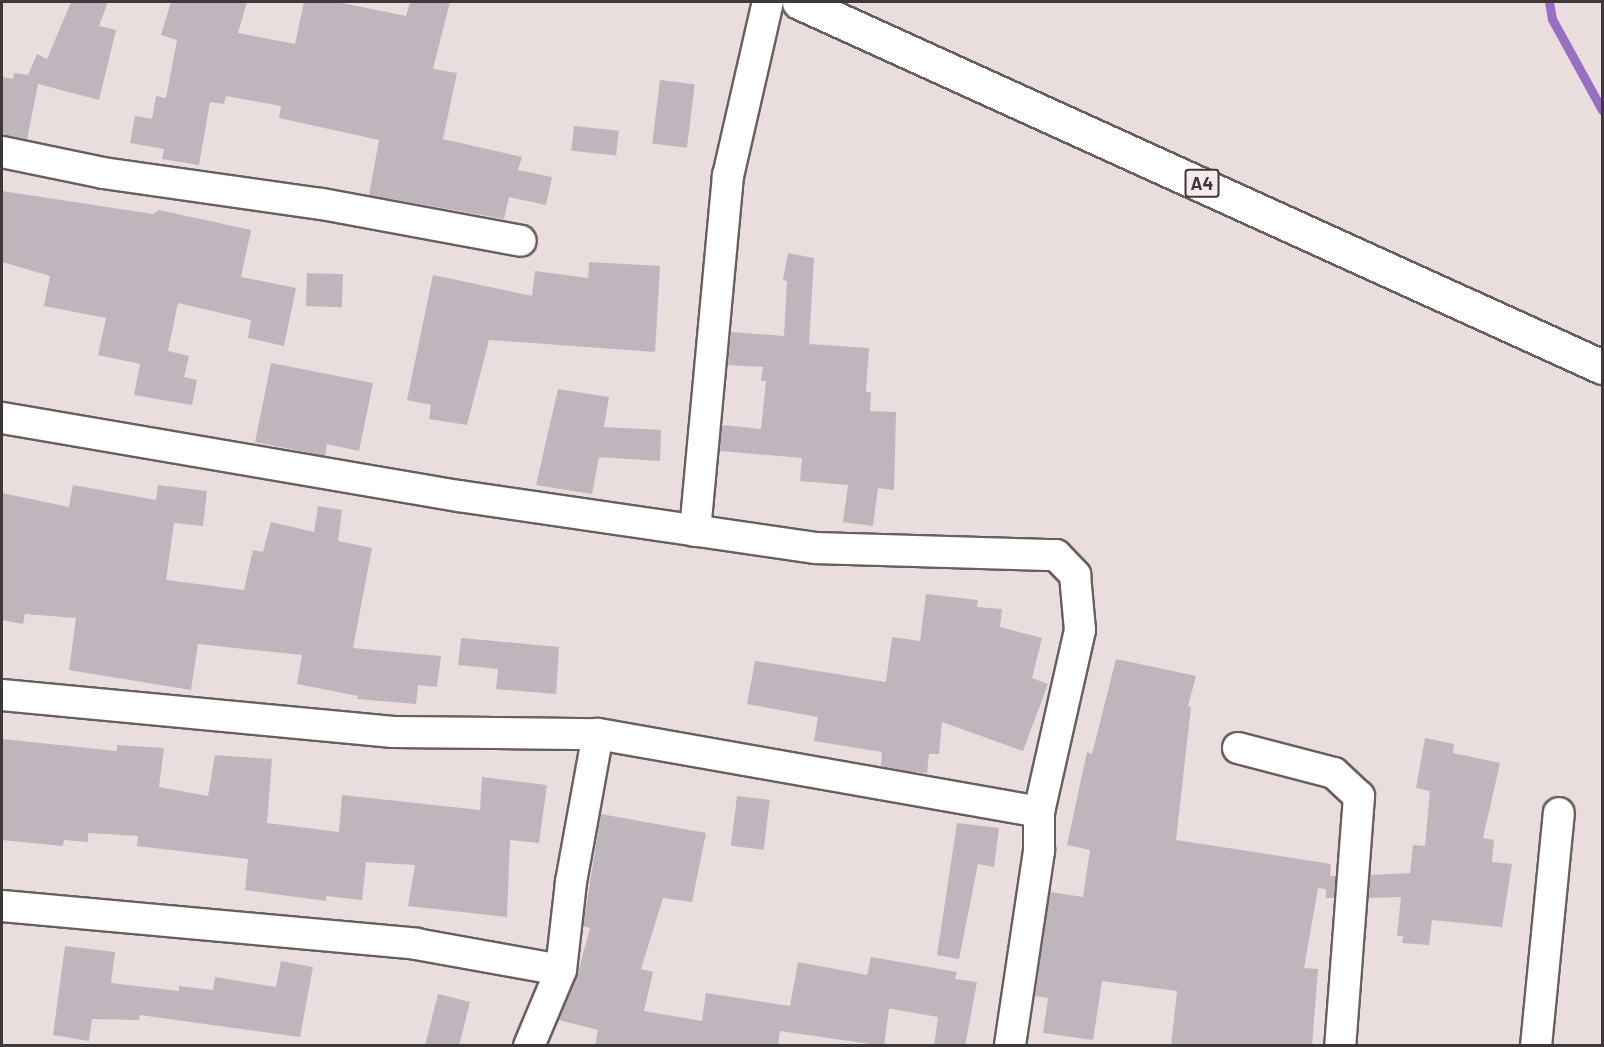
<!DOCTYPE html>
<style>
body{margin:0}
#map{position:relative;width:1604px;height:1047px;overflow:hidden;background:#eaddde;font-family:Barlow,sans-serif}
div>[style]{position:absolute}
.stream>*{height:9px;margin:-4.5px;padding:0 4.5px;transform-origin:4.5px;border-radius:4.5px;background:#986fc2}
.building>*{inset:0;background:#bfb5bc;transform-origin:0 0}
.roads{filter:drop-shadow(2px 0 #6a5f60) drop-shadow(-2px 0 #6a5f60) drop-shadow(0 2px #6a5f60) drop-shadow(0 -2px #6a5f60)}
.minor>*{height:30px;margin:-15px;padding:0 15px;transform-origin:15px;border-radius:15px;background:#fff}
.trunk>*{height:33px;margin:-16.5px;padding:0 16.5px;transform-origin:16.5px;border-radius:16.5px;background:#fff}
span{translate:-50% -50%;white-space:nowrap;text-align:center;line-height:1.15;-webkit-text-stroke:5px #f7eaec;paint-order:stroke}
.shield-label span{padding:2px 4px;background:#f7eaec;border:2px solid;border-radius:4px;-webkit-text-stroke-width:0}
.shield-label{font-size:18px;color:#3e3839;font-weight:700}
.frame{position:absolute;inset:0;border:3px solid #3e3839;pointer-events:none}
</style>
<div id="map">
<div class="stream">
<div style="left:1549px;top:2px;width:17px;rotate:80deg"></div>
<div style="left:1552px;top:19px;width:104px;rotate:61.2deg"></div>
</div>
<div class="building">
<div style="clip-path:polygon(71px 2px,108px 2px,99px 26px,116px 30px,99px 100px,38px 84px,27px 140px,2px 135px,2px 77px,13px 79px,14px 73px,28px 75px,37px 54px,47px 59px)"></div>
<div style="clip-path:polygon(171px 2px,247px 2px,238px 33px,295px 44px,304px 2px,337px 2px,406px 16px,410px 2px,450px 2px,433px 69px,457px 73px,443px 139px,522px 157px,518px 170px,552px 177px,546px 205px,509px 197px,504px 219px,369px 195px,379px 140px,279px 118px,281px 106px,226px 96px,224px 104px,210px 102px,199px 165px,162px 159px,164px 149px,130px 143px,135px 116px,152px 119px,156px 96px,166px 98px,177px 40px,161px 35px)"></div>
<div style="left:660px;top:80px;width:35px;height:64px;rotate:7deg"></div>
<div style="left:574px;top:126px;width:45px;height:25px;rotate:6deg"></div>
<div style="clip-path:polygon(2px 191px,153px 214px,159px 210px,251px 230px,241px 277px,296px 288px,284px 346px,248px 338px,251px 320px,178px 303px,168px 351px,189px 356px,184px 377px,197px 380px,192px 405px,134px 395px,140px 364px,98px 355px,106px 318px,44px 306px,50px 276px,2px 262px)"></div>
<div style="clip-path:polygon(788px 253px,814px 258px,809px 344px,869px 348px,866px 392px,871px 392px,870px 411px,896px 412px,894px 490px,878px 488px,873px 526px,843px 522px,848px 485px,800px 481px,802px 458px,720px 451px,722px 425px,761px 429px,766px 381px,761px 381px,763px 367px,728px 365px,731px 332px,784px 336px,787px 281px,783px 280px)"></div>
<div style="clip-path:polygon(589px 262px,660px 266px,655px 352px,489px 340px,467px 425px,429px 419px,431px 405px,407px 400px,433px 275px,532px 296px,535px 271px,588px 278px)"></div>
<div style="left:307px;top:273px;width:36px;height:33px;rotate:2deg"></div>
<div style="clip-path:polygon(271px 363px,373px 383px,359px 451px,327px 444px,325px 456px,255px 442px)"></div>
<div style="clip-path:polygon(558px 389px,609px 397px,604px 427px,661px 430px,660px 461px,599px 457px,592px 494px,536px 485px)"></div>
<div style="clip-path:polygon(73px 485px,156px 500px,158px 485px,207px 491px,203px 526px,174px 523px,166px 580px,244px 590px,253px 550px,263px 552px,271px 522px,314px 532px,318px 506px,342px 510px,338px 541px,372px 548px,353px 648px,441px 656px,437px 687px,418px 685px,416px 704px,357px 699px,358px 696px,297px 684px,302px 655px,198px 644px,191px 690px,69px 670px,76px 618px,25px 614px,23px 624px,2px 620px,2px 493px,69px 507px)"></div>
<div style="clip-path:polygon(926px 594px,978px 600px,977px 607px,1002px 609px,1000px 627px,1042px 638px,1032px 678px,1048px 684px,1023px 751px,942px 722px,939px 754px,929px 754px,927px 773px,906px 771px,881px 766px,882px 752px,814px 741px,818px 717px,747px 704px,755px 661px,886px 682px,892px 637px,920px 641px)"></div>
<div style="clip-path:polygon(461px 638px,559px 647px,556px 694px,496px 689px,498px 669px,458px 665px)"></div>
<div style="clip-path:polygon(1116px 659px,1196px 676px,1188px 706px,1191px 707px,1176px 840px,1331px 864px,1330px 876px,1336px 876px,1334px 898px,1326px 898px,1326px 889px,1318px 888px,1304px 968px,1318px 969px,1312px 1046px,1171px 1046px,1177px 991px,1102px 981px,1093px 1040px,1043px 1033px,1048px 998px,1035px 996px,1050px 892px,1083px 897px,1090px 850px,1067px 845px,1087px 752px,1092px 754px)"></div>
<div style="clip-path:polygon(1425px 738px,1454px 744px,1453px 753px,1500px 763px,1483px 838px,1494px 840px,1492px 862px,1512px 864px,1502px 927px,1432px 920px,1429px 945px,1402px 943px,1403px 936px,1397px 936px,1401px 897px,1369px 898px,1370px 875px,1410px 873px,1413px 845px,1425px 846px,1430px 791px,1416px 788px)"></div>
<div style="clip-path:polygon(2px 739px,117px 751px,117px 745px,164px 748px,159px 787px,208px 796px,215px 755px,272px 759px,267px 823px,339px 832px,342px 795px,480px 810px,482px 777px,547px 785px,539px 843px,510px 840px,507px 917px,408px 906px,415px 865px,366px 862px,362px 900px,326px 896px,326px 901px,245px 890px,248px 859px,137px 846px,138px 836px,88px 833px,88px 842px,64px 840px,63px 846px,2px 840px)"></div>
<div style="left:737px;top:796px;width:33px;height:50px;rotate:7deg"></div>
<div style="clip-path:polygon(601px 814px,706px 833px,692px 902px,663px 898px,641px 969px,653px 972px,644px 1011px,702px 1021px,706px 993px,790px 1006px,798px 962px,867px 975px,871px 957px,957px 972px,955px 979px,977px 982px,965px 1046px,934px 1046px,938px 1017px,892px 1009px,889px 1009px,884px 1046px,780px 1031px,778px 1046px,595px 1046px,598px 1030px,559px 1020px,577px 976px,590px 928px,583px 926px)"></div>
<div style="clip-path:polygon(957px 823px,999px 828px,994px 867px,978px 864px,959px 959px,937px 955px)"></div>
<div style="clip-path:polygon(65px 946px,115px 952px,111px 983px,179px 991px,179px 986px,213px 990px,215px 977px,276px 987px,281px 961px,313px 967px,300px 1037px,140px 1015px,139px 1020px,92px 1019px,89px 1041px,53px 1035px)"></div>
<div style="clip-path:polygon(438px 994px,470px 1002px,459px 1046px,425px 1046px)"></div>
</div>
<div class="roads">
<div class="minor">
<div style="left:2px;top:152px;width:103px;rotate:11.7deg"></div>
<div style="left:103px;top:173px;width:221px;rotate:8.1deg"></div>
<div style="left:322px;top:204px;width:202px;rotate:10.5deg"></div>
<div style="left:2px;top:418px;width:464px;rotate:9.7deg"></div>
<div style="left:459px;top:496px;width:360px;rotate:8.3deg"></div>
<div style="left:815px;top:548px;width:241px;rotate:1.7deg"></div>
<div style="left:1056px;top:555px;width:28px;rotate:46deg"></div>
<div style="left:1075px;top:575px;width:55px;rotate:84.8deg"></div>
<div style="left:1080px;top:630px;width:187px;rotate:102.7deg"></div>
<div style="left:1039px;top:812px;width:39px;rotate:90deg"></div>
<div style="left:1039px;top:851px;width:197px;rotate:98.5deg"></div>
<div style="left:695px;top:531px;width:357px;rotate:-84.7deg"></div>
<div style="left:728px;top:176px;width:179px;rotate:-77.1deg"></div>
<div style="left:2px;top:695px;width:393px;rotate:5.4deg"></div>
<div style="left:393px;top:732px;width:205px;rotate:0.6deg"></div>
<div style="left:598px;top:734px;width:448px;rotate:10deg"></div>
<div style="left:1238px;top:748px;width:99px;rotate:14.6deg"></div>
<div style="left:1334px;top:773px;width:34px;rotate:43deg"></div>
<div style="left:1359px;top:796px;width:251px;rotate:94.3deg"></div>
<div style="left:2px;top:906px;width:416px;rotate:5.2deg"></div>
<div style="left:416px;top:944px;width:147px;rotate:10.2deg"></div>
<div style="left:529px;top:1046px;width:82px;rotate:-67.2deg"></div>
<div style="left:561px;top:970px;width:89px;rotate:-83.5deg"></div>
<div style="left:571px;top:882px;width:150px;rotate:-79.7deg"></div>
<div style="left:1536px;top:1046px;width:234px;rotate:-84.4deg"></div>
</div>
<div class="trunk">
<div style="left:799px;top:2px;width:882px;rotate:24.44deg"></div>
</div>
</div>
<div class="shield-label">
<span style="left:1202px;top:183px">A4</span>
</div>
<div class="frame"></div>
</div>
